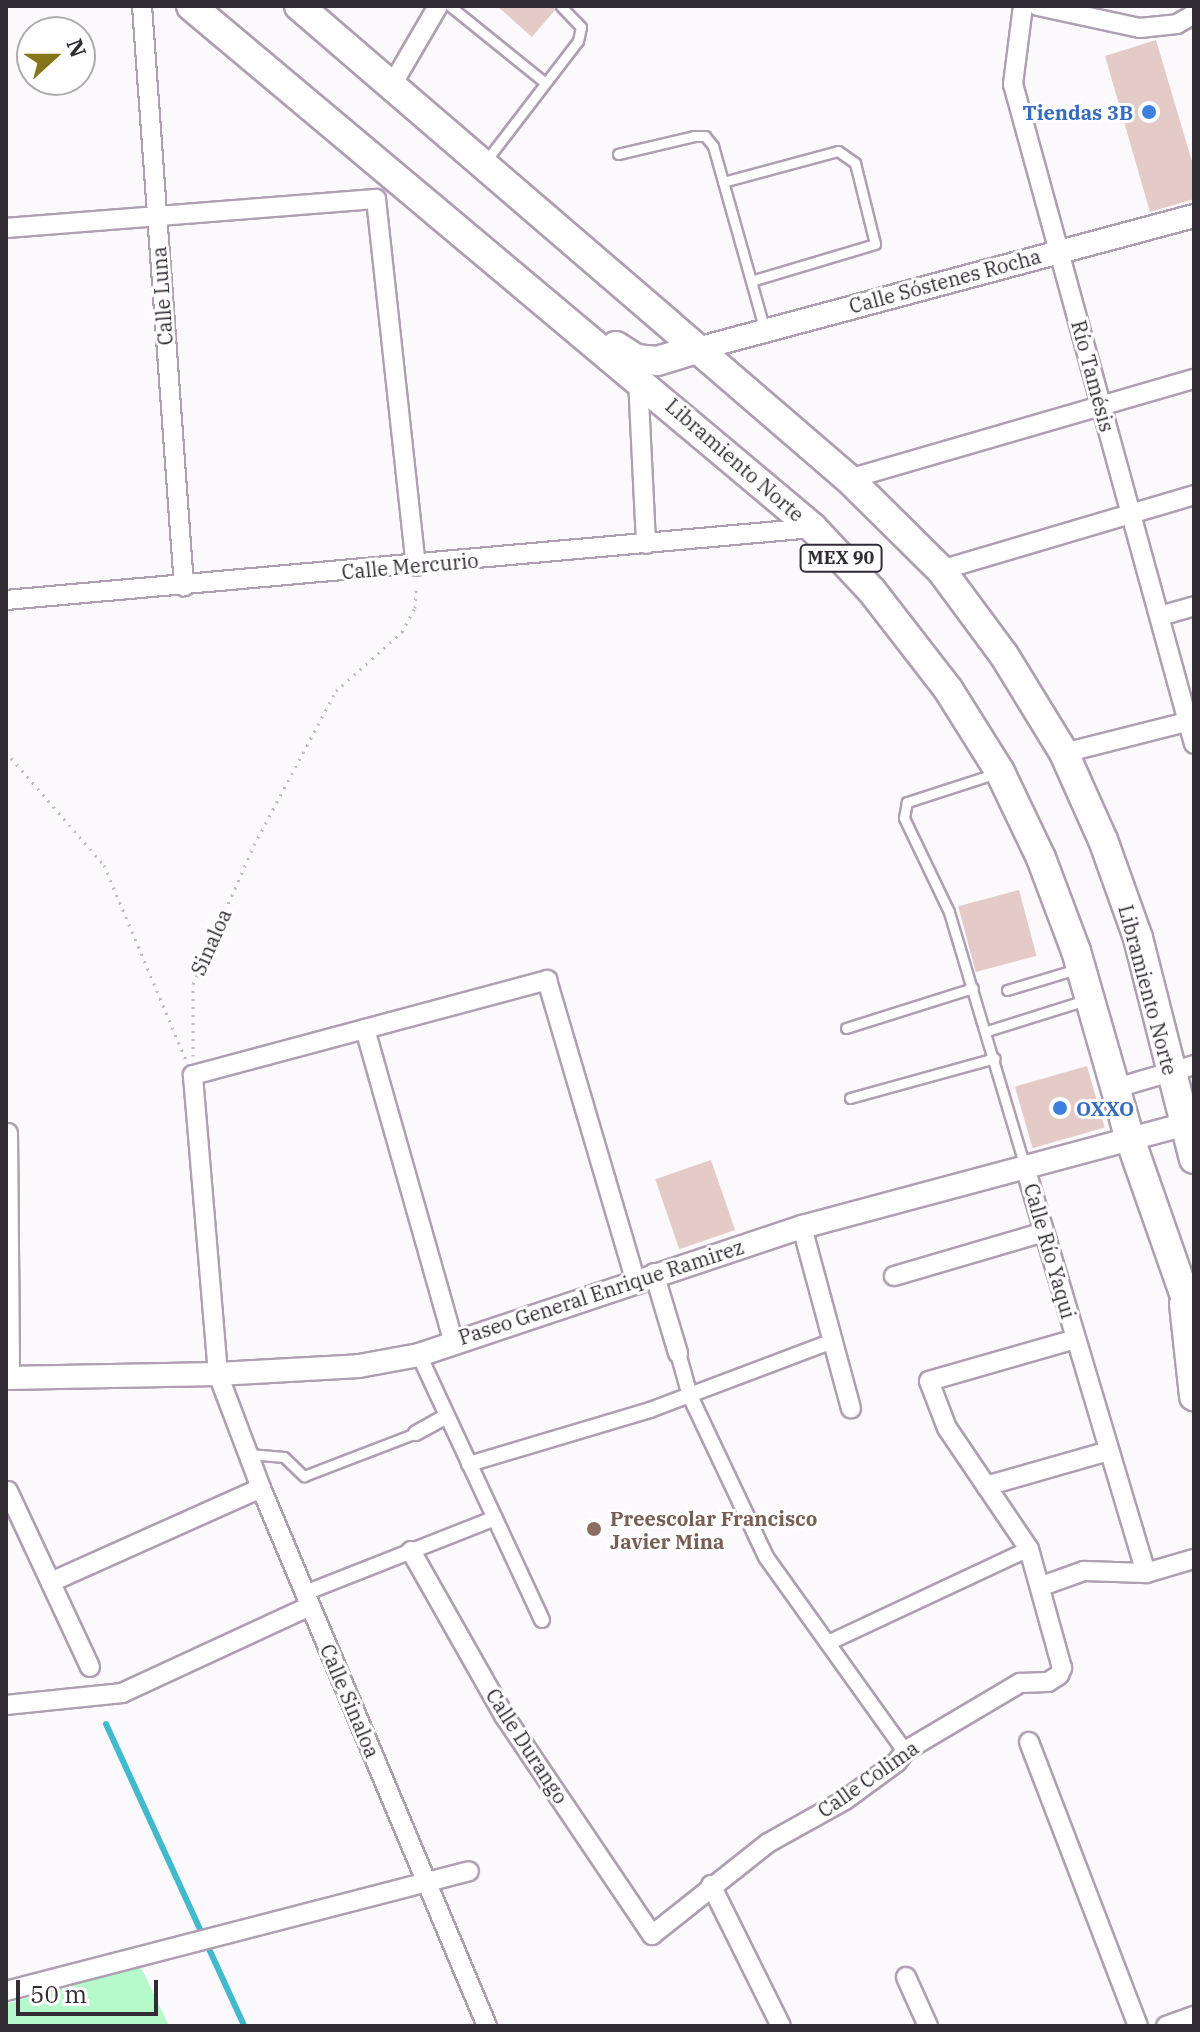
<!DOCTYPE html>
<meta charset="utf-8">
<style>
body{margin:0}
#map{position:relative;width:1200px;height:2032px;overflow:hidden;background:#fcf9fd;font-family:"IBM Plex Serif",serif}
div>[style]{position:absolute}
.green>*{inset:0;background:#b6facc}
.stream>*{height:6px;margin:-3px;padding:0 3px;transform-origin:3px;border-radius:3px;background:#40bacc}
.building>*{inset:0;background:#e5cbc7;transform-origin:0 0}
.path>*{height:3px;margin-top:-1.5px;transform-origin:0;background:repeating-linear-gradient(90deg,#bebbc0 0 2px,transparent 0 8px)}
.roads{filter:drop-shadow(2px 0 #ae9fb1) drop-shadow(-2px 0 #ae9fb1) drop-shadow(0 2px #ae9fb1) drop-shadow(0 -2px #ae9fb1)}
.service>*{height:9px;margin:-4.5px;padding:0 4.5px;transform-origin:4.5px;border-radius:4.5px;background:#fff}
.pedestrian>*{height:14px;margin:-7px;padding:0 7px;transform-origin:7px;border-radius:7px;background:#fff}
.minor>*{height:18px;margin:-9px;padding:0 9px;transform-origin:9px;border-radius:9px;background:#fff}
.tertiary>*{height:22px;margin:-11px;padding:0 11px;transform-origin:11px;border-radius:11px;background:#fff}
.primary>*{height:28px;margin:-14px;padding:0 14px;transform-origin:14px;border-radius:14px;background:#fff}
.dots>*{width:22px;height:22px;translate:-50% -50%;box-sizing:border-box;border:4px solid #fff;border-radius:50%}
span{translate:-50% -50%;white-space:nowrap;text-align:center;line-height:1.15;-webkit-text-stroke:6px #fff;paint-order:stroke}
.shield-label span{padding:2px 6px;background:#fff;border:2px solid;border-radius:6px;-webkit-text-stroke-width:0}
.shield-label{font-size:18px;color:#312c33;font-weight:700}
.shop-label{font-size:20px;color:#366cbe;font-weight:700}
.right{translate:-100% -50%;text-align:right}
.left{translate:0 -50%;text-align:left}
.street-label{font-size:20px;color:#312c33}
.education-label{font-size:20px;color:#785e54;font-weight:700}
.frame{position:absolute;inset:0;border:8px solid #312c33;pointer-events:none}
.north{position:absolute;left:16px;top:16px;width:80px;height:80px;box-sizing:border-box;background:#fff;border:2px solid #adabad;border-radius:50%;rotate:69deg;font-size:22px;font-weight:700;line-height:32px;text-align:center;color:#312c33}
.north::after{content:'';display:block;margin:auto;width:28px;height:36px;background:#837518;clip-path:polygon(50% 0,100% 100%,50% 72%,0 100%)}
.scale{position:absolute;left:16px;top:1980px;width:142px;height:36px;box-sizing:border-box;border:4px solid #312c33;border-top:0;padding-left:10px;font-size:24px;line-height:28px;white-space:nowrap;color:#312c33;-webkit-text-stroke:6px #fff;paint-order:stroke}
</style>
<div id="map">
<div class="green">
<div style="clip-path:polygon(140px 1965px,169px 2026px,6px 2026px,6px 2004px)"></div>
</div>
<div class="stream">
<div style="left:106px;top:1724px;width:332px;rotate:65.4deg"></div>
</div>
<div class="building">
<div style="clip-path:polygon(497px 6px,554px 6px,555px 10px,532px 37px)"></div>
<div style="clip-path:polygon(1156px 40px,1194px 168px,1194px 199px,1150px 212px,1105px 56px)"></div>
<div style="left:1019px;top:890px;width:68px;height:63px;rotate:75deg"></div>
<div style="left:1087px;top:1066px;width:64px;height:75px;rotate:74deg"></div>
<div style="left:711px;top:1160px;width:74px;height:59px;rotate:71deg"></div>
</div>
<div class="path">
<div style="left:6px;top:752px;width:150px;rotate:49.1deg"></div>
<div style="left:104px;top:865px;width:212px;rotate:67.2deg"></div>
<div style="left:193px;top:1056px;width:72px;rotate:-90deg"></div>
<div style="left:193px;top:984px;width:152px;rotate:-66.3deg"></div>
<div style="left:254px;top:845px;width:174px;rotate:-62deg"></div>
<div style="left:336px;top:691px;width:89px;rotate:-41.8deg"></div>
<div style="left:402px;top:632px;width:27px;rotate:-62deg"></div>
<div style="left:415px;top:608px;width:22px;rotate:-87deg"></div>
</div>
<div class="roads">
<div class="service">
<div style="left:450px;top:6px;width:119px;rotate:38.9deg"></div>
<div style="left:618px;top:154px;width:78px;rotate:-13.3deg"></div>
<div style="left:694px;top:136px;width:11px"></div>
<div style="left:705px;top:136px;width:13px;rotate:51deg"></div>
<div style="left:713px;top:146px;width:192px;rotate:74.3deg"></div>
<div style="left:485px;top:162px;width:153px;rotate:-52.5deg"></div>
<div style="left:578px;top:41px;width:14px;rotate:-78deg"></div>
<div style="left:581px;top:27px;width:29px;rotate:-134deg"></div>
<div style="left:723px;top:182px;width:119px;rotate:-15.1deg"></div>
<div style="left:838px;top:151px;width:21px;rotate:35deg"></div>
<div style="left:855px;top:163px;width:83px;rotate:76.1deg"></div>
<div style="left:875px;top:244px;width:129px;rotate:163.4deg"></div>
<div style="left:997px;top:773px;width:95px;rotate:162.1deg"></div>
<div style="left:907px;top:802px;width:16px;rotate:101deg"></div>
<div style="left:904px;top:818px;width:104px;rotate:64.4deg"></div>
<div style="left:949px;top:912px;width:266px;rotate:73.4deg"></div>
<div style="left:1007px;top:990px;width:73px;rotate:-16.7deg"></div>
<div style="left:846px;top:1028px;width:133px;rotate:-17.5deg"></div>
<div style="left:987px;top:1031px;width:104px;rotate:-17.4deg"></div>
<div style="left:850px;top:1098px;width:150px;rotate:-15.4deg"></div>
<div style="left:249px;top:1454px;width:35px;rotate:5deg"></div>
<div style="left:284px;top:1457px;width:28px;rotate:44deg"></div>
<div style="left:304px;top:1476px;width:120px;rotate:-21deg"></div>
</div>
<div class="pedestrian">
<div style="left:678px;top:1353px;width:45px;rotate:74.4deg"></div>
<div style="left:690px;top:1396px;width:178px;rotate:64.7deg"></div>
<div style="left:766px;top:1557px;width:239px;rotate:54.4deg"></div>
<div style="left:419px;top:1355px;width:292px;rotate:65.1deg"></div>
<div style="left:416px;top:1433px;width:35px;rotate:-29deg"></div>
<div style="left:469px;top:1464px;width:189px;rotate:-16.6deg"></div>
<div style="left:650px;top:1410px;width:196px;rotate:-20.7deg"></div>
<div style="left:305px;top:1593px;width:204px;rotate:-21.5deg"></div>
<div style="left:828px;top:1643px;width:222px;rotate:-25.1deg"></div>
</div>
<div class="minor">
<div style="left:142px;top:6px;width:582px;rotate:85.86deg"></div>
<div style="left:1023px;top:6px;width:79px;rotate:97.3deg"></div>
<div style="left:1013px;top:84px;width:684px;rotate:74.66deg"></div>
<div style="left:1038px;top:6px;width:104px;rotate:12.2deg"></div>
<div style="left:1140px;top:28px;width:37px;rotate:-6deg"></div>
<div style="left:1177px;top:24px;width:20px;rotate:-30deg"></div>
<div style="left:392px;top:85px;width:91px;rotate:-59.8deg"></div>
<div style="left:6px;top:228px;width:371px;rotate:-4.5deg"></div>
<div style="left:376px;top:199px;width:369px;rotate:83.8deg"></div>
<div style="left:638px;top:379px;width:165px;rotate:87.2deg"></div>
<div style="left:849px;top:479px;width:359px;rotate:-16.2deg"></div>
<div style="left:941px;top:570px;width:264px;rotate:-16.5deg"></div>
<div style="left:6px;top:600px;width:810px;rotate:-5.1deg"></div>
<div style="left:1160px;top:616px;width:35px;rotate:-16deg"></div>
<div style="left:1064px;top:753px;width:134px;rotate:-14.2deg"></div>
<div style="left:365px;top:1029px;width:324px;rotate:74.2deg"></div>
<div style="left:1116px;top:1088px;width:81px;rotate:-16.4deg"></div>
<div style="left:8px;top:1133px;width:244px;rotate:89.5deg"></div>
<div style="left:1025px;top:1167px;width:424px;rotate:73.4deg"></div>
<div style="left:802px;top:1227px;width:188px;rotate:74.9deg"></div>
<div style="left:654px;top:1273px;width:84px;rotate:73.3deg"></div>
<div style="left:894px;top:1276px;width:156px;rotate:-16.3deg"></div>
<div style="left:986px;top:1486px;width:128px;rotate:-15.9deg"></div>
<div style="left:8px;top:1491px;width:194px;rotate:65deg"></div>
<div style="left:411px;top:1551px;width:191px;rotate:60.5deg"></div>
<div style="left:505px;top:1717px;width:263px;rotate:56deg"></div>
<div style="left:652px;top:1935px;width:148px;rotate:-38.4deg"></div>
<div style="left:768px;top:1843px;width:88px;rotate:-29.2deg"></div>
<div style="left:845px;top:1800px;width:64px;rotate:-36.2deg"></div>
<div style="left:897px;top:1762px;width:14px;rotate:-54deg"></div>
<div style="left:905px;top:1751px;width:134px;rotate:-30.6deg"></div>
<div style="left:1020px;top:1683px;width:28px;rotate:-2deg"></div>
<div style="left:1048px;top:1682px;width:13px;rotate:-32deg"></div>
<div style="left:1059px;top:1675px;width:8px;rotate:-67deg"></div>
<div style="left:1062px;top:1668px;width:123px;rotate:-105.5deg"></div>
<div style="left:1029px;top:1549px;width:146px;rotate:-124.1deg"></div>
<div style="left:947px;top:1428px;width:50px;rotate:-111deg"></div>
<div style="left:929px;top:1381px;width:152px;rotate:-16deg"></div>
<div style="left:51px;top:1582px;width:230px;rotate:-24.1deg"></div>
<div style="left:1042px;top:1586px;width:45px;rotate:-19.7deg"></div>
<div style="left:1084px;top:1571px;width:62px;rotate:1.8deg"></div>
<div style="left:1146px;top:1573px;width:50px;rotate:-16.3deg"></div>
<div style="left:6px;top:1705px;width:117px;rotate:-5.9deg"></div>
<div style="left:122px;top:1693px;width:207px;rotate:-24.8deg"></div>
<div style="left:1029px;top:1742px;width:304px;rotate:69deg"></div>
<div style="left:711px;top:1885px;width:157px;rotate:63.6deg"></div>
<div style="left:906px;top:1977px;width:54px;rotate:65.8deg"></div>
<div style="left:6px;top:1991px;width:478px;rotate:-14.5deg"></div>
<div style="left:487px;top:2026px;width:584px;rotate:-112.79deg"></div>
<div style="left:261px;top:1488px;width:122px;rotate:-110.7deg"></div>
<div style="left:218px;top:1374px;width:300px;rotate:-94.8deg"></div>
<div style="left:193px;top:1075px;width:367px;rotate:-15deg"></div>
<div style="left:547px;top:980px;width:312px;rotate:73.6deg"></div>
<div style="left:1166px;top:2026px;width:30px;rotate:-20deg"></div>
</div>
<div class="tertiary">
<div style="left:697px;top:349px;width:514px;rotate:-14.98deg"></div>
<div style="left:6px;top:1378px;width:212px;rotate:-1.1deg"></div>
<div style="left:218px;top:1374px;width:141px;rotate:-3.2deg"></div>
<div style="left:359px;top:1366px;width:61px;rotate:-10.4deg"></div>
<div style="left:419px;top:1355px;width:404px;rotate:-18.5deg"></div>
<div style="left:802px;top:1227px;width:395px;rotate:-15deg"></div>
</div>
<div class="primary">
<div style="left:191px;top:6px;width:812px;rotate:40deg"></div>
<div style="left:813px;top:528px;width:86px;rotate:46.9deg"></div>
<div style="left:872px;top:591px;width:124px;rotate:52.2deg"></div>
<div style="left:948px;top:689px;width:98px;rotate:57.9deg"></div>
<div style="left:1000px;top:772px;width:95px;rotate:64.5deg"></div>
<div style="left:1041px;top:858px;width:99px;rotate:69.4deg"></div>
<div style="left:1076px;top:951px;width:196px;rotate:74deg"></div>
<div style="left:1130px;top:1139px;width:194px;rotate:70.7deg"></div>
<div style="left:299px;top:6px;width:725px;rotate:40.7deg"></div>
<div style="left:849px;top:479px;width:129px;rotate:44.7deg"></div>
<div style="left:941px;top:570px;width:106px;rotate:53.5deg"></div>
<div style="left:1004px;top:655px;width:115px;rotate:58.5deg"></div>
<div style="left:1064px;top:753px;width:95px;rotate:65.9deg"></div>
<div style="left:1103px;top:840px;width:104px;rotate:70.3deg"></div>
<div style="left:1138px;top:938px;width:228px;rotate:75.8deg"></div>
<div style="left:616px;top:346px;width:24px;rotate:33deg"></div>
<div style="left:636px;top:359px;width:21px;rotate:5deg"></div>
<div style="left:657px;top:361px;width:42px;rotate:-16.7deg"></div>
<div style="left:1184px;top:1304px;width:93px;rotate:83.8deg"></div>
</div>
</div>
<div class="dots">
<div style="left:1149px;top:112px;background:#3f7fe0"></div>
<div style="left:1060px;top:1108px;background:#3f7fe0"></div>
<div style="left:594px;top:1529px;background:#8d6e63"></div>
</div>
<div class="shield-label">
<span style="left:841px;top:558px">MEX 90</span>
</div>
<div class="shop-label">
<span class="right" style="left:1133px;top:112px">Tiendas 3B</span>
<span class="left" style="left:1076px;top:1108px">OXXO</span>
</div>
<div class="street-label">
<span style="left:945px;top:281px;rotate:-15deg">Calle Sóstenes Rocha</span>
<span style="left:162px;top:296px;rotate:-94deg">Calle Luna</span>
<span style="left:1093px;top:376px;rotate:75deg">Río Tamésis</span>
<span style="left:735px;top:460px;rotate:41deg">Libramiento Norte</span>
<span style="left:410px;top:566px;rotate:-5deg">Calle Mercurio</span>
<span style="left:211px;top:942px;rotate:-66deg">Sinaloa</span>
<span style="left:1148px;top:990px;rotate:75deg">Libramiento Norte</span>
<span style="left:1050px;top:1251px;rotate:74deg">Calle Río Yaqui</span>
<span style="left:601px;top:1292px;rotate:-18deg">Paseo General Enrique Ramirez</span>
<span style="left:350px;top:1701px;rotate:67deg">Calle Sinaloa</span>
<span style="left:527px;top:1746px;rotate:57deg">Calle Durango</span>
<span style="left:868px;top:1779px;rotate:-35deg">Calle Colima</span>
</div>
<div class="education-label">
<span class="left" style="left:610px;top:1530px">Preescolar Francisco<br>Javier Mina</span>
</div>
<div class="frame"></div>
<div class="north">N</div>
<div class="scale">50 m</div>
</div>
